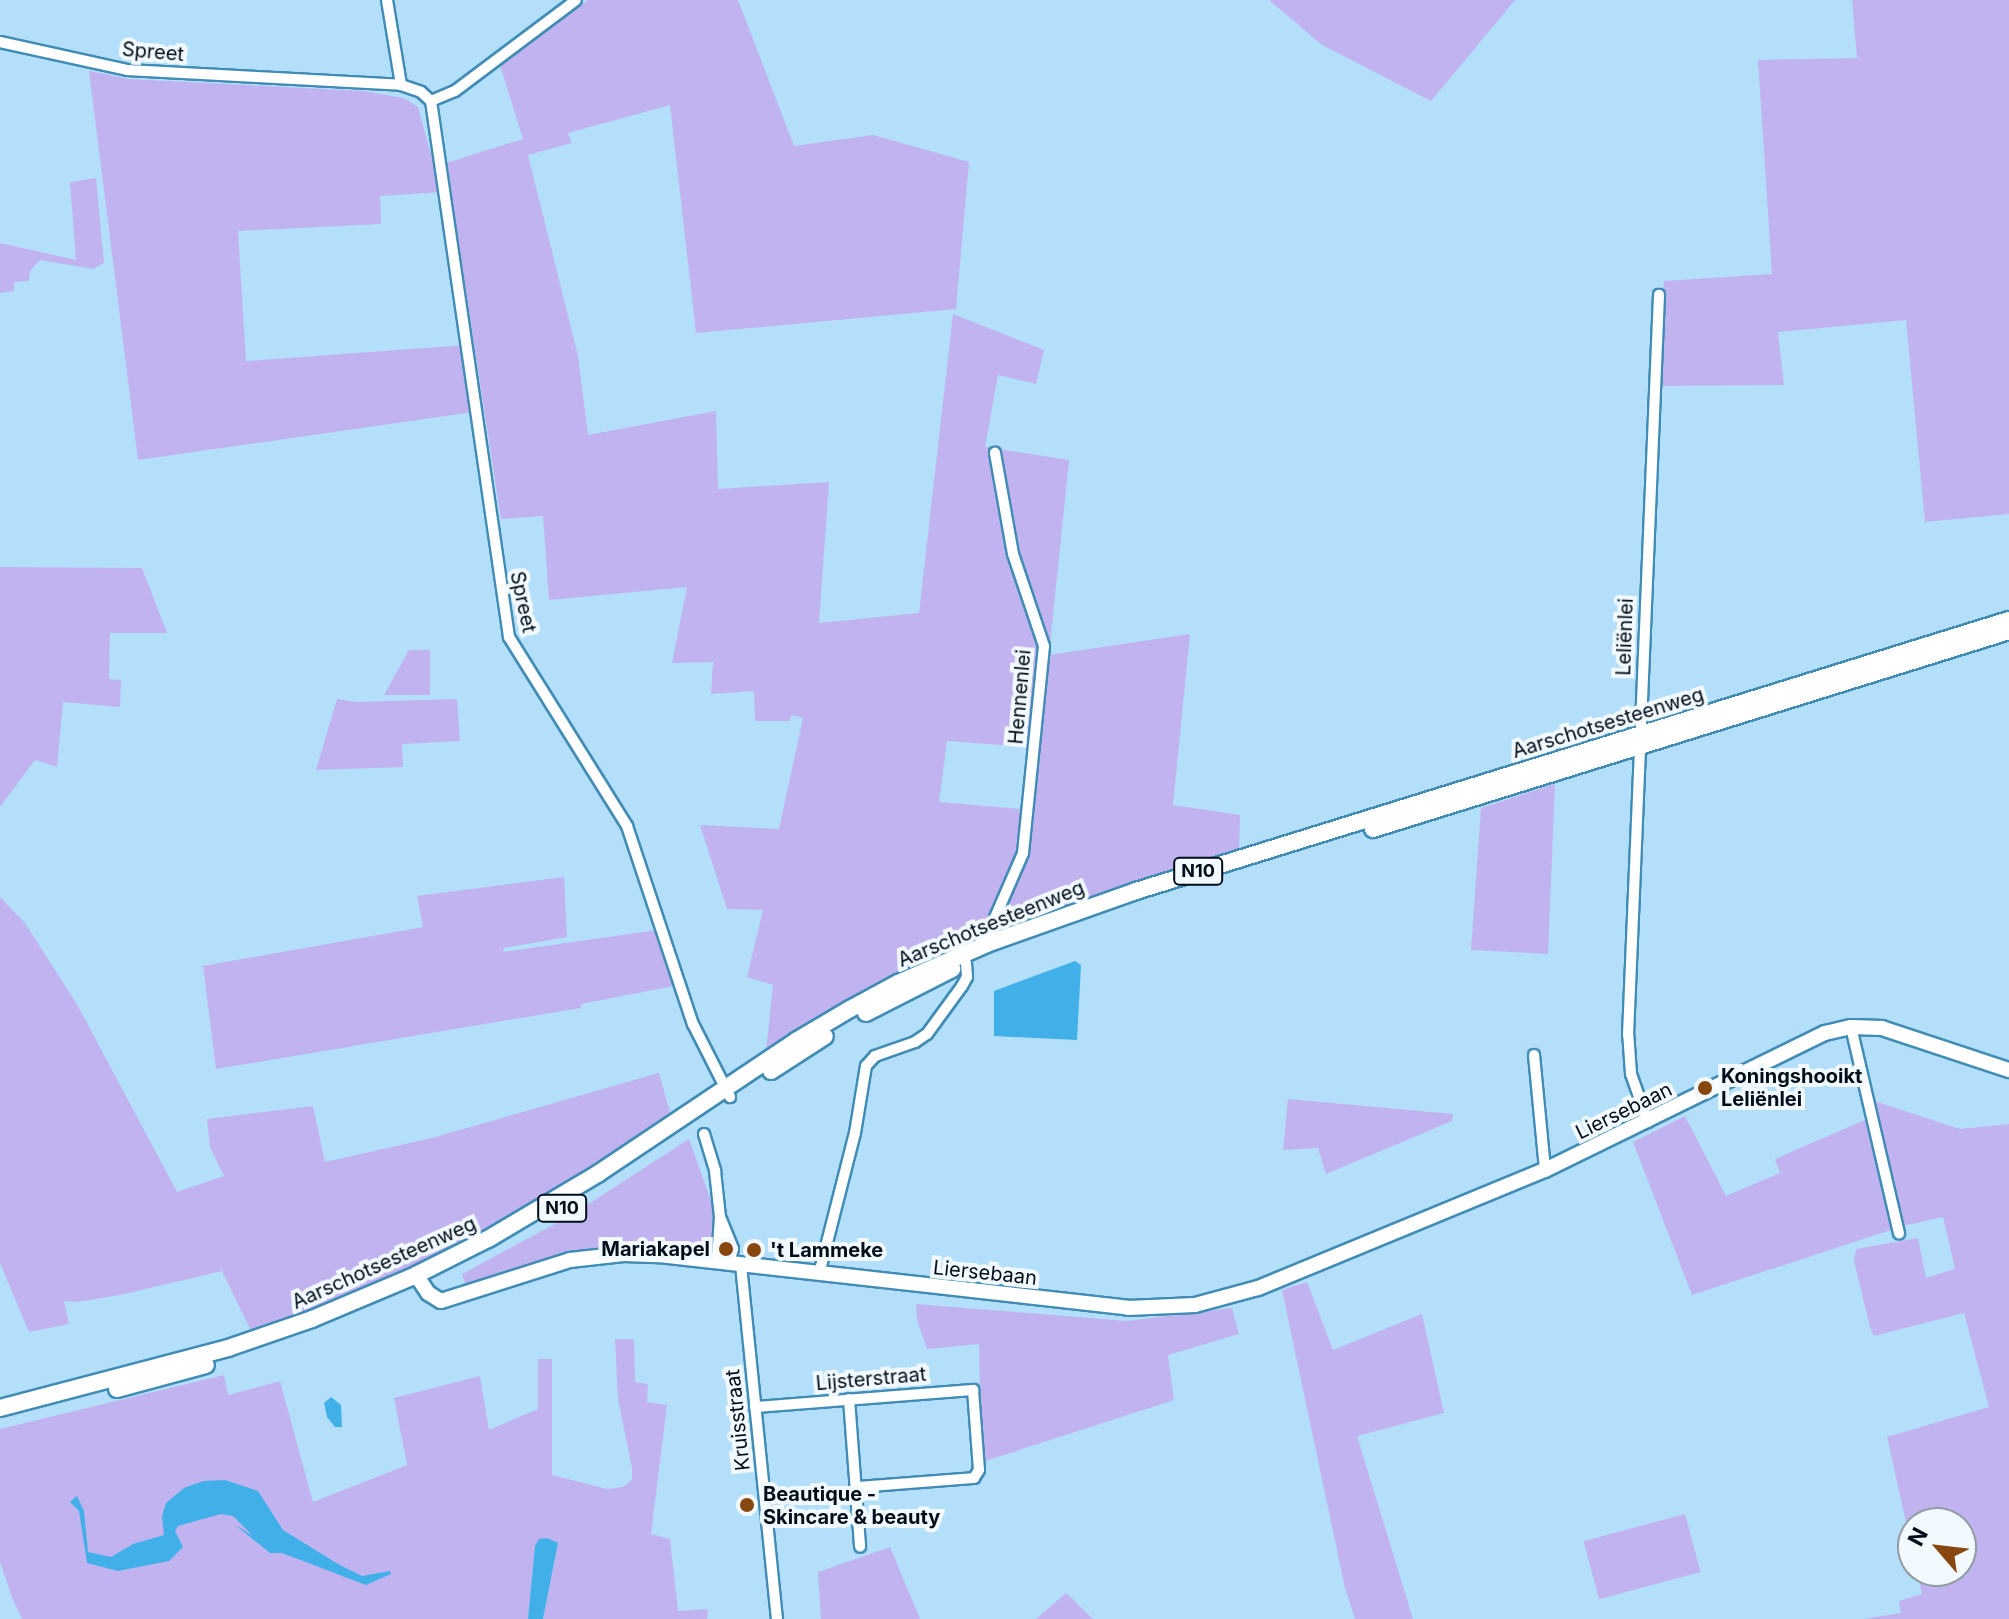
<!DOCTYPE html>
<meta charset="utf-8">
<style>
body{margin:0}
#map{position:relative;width:2009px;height:1619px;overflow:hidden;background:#b4dffa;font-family:Inter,sans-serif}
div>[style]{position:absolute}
.green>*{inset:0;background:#c1b3f0;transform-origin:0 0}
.water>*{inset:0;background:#42b0e8}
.roads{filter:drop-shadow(2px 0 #408cb5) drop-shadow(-2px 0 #408cb5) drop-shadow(0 2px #408cb5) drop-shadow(0 -2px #408cb5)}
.street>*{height:10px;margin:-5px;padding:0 5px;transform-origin:5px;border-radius:5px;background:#fff}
.secondary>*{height:14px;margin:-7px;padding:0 7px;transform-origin:7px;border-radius:7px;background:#fff}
.primary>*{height:16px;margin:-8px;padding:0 8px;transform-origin:8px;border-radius:8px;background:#fff}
.dots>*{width:22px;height:22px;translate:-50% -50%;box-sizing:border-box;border:4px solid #f3faff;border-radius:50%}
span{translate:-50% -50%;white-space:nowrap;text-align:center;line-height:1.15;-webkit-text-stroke:8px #f3faff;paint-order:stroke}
.shield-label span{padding:2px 6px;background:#f3faff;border:2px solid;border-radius:6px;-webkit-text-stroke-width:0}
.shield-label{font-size:18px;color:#000e1a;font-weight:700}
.street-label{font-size:20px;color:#000e1a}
.poi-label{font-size:20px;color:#000e1a;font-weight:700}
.left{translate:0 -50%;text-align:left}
.right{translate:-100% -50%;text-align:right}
.north{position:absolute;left:1897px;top:1507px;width:80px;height:80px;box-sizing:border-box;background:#f3faff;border:2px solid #929ca3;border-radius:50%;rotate:298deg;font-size:22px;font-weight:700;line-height:32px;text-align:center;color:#000e1a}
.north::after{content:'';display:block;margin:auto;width:28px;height:36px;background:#87470f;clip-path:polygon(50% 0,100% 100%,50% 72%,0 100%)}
</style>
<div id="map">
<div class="green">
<div style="clip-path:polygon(588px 0,738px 0,794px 146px,873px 135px,969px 162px,956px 309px,696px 333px,670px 105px,568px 133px,572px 143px,528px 155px,578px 356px,588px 435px,716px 411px,718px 489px,829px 482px,819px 623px,919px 613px,953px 314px,1044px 350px,1036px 384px,998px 375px,985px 447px,1069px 460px,1049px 655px,1190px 634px,1173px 805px,1240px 815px,1239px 852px,994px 931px,1024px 866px,1028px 844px,1048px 656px,1042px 654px,1030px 747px,947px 741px,939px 802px,1022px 809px,1019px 852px,985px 926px,986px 935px,879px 982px,766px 1052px,773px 985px,747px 977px,763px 910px,727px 909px,700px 825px,779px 829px,803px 718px,791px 715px,790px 721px,755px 721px,754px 691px,711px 694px,713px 662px,672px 663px,687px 587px,549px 600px,543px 516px,501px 519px,446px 163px,523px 139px,500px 65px)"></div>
<div style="clip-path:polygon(1269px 0,1515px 0,1431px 101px,1322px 45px)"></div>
<div style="clip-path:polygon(1852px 0,2009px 0,2009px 514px,1925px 522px,1906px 320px,1778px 332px,1784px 385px,1658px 386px,1664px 281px,1772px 274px,1758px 60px,1857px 58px)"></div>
<div style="clip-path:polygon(89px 71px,129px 79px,363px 91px,404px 98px,418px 107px,441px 192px,380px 196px,381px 224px,238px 231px,246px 361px,465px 345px,473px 412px,138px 460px)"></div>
<div style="clip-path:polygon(96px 178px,104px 263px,93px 269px,40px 260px,30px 271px,29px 281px,14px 282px,14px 291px,0 293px,0 243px,76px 260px,70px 182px)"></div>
<div style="clip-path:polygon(0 567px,142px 568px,167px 633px,110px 633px,109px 679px,121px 680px,120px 707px,63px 702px,57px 767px,35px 760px,0 807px)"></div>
<div style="clip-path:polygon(409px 650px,430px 650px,430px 695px,384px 695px)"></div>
<div style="clip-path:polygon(337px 699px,356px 702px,457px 699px,460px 741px,402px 744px,403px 767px,316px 770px)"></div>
<div style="clip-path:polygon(1555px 784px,1548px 954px,1471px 950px,1481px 808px)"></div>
<div style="clip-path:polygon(564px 877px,567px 937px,504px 948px,503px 952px,657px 930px,674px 986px,581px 1004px,581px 1008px,216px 1069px,203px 966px,423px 927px,417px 896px)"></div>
<div style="clip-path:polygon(0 897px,25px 923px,78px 1006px,177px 1192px,224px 1176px,210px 1147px,207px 1119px,313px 1106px,325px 1162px,432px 1138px,659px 1073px,670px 1113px,563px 1185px,441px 1255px,253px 1335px,222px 1271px,120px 1295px,78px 1302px,64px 1301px,69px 1324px,29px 1332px,0 1263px)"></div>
<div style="clip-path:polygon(1288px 1099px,1453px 1114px,1452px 1121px,1326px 1174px,1318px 1148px,1283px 1150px)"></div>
<div style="clip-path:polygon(1871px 1100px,1960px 1129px,2009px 1124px,2009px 1619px,1864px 1619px,1901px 1613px,1899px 1601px,1922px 1594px,1917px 1571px,1961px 1571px,1961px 1523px,1913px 1523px,1913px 1554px,1887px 1437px,1989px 1407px,1964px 1313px,1874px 1336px,1870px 1327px,1854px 1261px,1856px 1249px,1918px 1238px,1926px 1278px,1955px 1269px,1943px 1217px,1902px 1226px)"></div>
<div style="clip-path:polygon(1685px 1116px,1726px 1196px,1780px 1173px,1775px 1159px,1867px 1119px,1894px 1229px,1692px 1295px,1633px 1142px)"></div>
<div style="clip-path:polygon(689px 1139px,716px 1215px,713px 1256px,606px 1246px,564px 1253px,465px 1284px,462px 1274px,573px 1214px)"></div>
<div style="clip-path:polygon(1307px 1282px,1333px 1350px,1422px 1314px,1444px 1413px,1357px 1436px,1413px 1619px,1355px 1619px,1345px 1588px,1282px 1290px)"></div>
<div style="clip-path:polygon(916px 1304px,1127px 1321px,1232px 1308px,1239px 1334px,1168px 1355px,1174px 1400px,982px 1462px,979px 1344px,927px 1349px,917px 1320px)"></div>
<div style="clip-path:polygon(615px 1339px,634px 1339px,635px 1382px,648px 1384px,647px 1402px,667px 1405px,651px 1534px,670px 1539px,678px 1611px,708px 1609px,707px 1619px,543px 1619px,558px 1543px,535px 1546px,528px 1619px,22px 1619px,13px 1600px,0 1562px,0 1429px,224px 1375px,228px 1395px,280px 1381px,313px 1502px,407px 1465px,394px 1398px,480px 1376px,489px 1430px,538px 1409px,538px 1359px,552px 1359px,552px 1475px,607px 1489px,623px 1487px,632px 1480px,632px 1468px,618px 1399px)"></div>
<div style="left:1685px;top:1514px;width:60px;height:105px;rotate:75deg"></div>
<div style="clip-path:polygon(890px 1547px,920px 1619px,821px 1619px,818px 1572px)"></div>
<div style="clip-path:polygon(1066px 1593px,1093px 1619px,1036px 1619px)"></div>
</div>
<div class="water">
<div style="clip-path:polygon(1075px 961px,1081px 965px,1077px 1040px,994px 1036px,994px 991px)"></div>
<div style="clip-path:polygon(331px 1397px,341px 1405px,342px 1427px,335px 1427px,327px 1417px,324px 1403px)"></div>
<div style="clip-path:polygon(225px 1480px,258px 1491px,283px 1530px,338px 1564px,362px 1576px,390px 1571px,391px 1574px,366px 1585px,282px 1553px,270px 1553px,234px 1524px,253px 1536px,233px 1516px,221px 1514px,178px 1526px,175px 1531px,183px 1547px,169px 1561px,118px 1571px,87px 1563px,79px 1511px,70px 1502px,77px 1496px,84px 1511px,88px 1552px,111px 1557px,133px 1544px,164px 1535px,162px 1516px,166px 1503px,184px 1488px,203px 1481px)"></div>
<div style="clip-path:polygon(547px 1538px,558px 1543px,543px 1619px,528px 1619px,535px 1546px,539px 1539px)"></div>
</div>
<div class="roads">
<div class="street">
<div style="left:387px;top:0;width:86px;rotate:80.6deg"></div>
<div style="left:0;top:42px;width:130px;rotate:12.4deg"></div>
<div style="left:127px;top:70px;width:274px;rotate:3.1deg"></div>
<div style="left:401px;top:85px;width:21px;rotate:19deg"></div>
<div style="left:421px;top:92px;width:13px;rotate:42deg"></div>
<div style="left:431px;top:101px;width:542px;rotate:81.72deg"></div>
<div style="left:509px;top:637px;width:223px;rotate:58deg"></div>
<div style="left:627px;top:826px;width:209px;rotate:71.6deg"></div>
<div style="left:693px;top:1024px;width:82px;rotate:63.1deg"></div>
<div style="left:431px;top:101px;width:26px;rotate:-23deg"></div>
<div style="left:455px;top:91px;width:151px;rotate:-36.9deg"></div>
<div style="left:992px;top:942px;width:13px;rotate:-99deg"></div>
<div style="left:990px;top:929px;width:83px;rotate:-66.5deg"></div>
<div style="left:1023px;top:853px;width:208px;rotate:-84.2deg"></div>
<div style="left:1044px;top:646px;width:97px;rotate:-108.6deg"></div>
<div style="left:1013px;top:554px;width:103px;rotate:-100.1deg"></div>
<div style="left:1851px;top:1027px;width:212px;rotate:76.9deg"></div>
<div style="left:1534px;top:1055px;width:116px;rotate:84.5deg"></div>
<div style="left:1648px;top:1122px;width:51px;rotate:-109.5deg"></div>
<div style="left:1631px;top:1074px;width:39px;rotate:-94deg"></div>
<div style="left:1628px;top:1035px;width:741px;rotate:-87.6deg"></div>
<div style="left:704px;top:1134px;width:39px;rotate:73deg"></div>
<div style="left:715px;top:1171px;width:46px;rotate:83.8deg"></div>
<div style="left:720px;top:1217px;width:44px;rotate:93.9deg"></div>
<div style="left:721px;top:1219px;width:32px;rotate:68deg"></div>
<div style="left:733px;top:1249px;width:14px;rotate:107deg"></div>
<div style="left:741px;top:1265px;width:356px;rotate:84.2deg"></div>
<div style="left:819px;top:1274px;width:146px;rotate:-75.7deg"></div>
<div style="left:855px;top:1133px;width:68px;rotate:-80.7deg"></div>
<div style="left:866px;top:1066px;width:13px;rotate:-48deg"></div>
<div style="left:875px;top:1056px;width:42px;rotate:-19.3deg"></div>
<div style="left:915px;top:1042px;width:14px;rotate:-34deg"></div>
<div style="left:927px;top:1034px;width:59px;rotate:-53.9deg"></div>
<div style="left:962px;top:986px;width:10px;rotate:-61deg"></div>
<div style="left:967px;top:977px;width:14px;rotate:-94deg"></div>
<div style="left:849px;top:1399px;width:148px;rotate:85.7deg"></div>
<div style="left:755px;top:1407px;width:219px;rotate:-4.5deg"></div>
<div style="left:973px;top:1390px;width:80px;rotate:85.7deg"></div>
<div style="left:979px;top:1470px;width:9px;rotate:122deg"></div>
<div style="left:974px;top:1478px;width:118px;rotate:175.6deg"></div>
</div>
<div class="secondary">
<div style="left:416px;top:1275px;width:22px;rotate:56deg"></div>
<div style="left:428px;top:1293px;width:15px;rotate:32deg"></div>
<div style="left:441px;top:1301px;width:135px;rotate:-17.6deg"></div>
<div style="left:570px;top:1260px;width:54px;rotate:-6.3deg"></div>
<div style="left:624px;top:1254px;width:35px;rotate:2deg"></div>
<div style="left:659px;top:1255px;width:472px;rotate:6.4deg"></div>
<div style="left:1128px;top:1308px;width:67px;rotate:-2.6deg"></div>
<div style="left:1195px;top:1305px;width:65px;rotate:-15.1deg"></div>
<div style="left:1258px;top:1288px;width:310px;rotate:-22.4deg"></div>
<div style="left:1545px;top:1170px;width:312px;rotate:-26.1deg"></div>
<div style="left:1825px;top:1033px;width:27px;rotate:-13deg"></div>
<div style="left:1851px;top:1027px;width:31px;rotate:2deg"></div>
<div style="left:1882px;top:1028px;width:134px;rotate:18.3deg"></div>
</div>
<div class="primary">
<div style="left:1373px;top:829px;width:666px;rotate:-17.29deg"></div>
<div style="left:866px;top:1013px;width:97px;rotate:-27.1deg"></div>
<div style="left:771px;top:1071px;width:64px;rotate:-32.9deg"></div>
<div style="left:117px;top:1389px;width:92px;rotate:-15.1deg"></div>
<div style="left:0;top:1408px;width:236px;rotate:-14.7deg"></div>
<div style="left:228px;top:1348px;width:89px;rotate:-19deg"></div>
<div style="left:312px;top:1319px;width:113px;rotate:-22.9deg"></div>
<div style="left:416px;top:1275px;width:80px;rotate:-26.6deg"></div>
<div style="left:488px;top:1239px;width:129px;rotate:-30.7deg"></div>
<div style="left:599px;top:1173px;width:237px;rotate:-33.8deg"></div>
<div style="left:796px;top:1041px;width:63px;rotate:-30.7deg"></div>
<div style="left:850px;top:1009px;width:55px;rotate:-28.4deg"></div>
<div style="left:898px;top:983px;width:103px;rotate:-23.6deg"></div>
<div style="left:992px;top:942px;width:153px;rotate:-19.5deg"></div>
<div style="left:1136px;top:891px;width:914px;rotate:-17.25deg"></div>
</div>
</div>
<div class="dots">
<div style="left:1705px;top:1088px;background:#87470f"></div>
<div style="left:726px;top:1249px;background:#87470f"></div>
<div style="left:754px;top:1250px;background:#87470f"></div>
<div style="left:747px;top:1505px;background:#87470f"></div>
</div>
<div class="shield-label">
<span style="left:1198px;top:871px">N10</span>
<span style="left:562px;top:1208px">N10</span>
</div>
<div class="street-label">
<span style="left:153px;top:52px;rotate:5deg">Spreet</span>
<span style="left:523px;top:602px;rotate:78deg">Spreet</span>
<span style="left:1625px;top:637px;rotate:-88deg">Leliënlei</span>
<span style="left:1020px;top:697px;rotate:-85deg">Hennenlei</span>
<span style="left:1608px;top:723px;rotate:-17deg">Aarschotsesteenweg</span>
<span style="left:991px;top:924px;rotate:-22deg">Aarschotsesteenweg</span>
<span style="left:1624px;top:1111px;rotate:-26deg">Liersebaan</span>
<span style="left:384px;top:1263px;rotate:-24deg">Aarschotsesteenweg</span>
<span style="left:985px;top:1273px;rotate:6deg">Liersebaan</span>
<span style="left:871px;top:1379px;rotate:-5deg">Lijsterstraat</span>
<span style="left:738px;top:1420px;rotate:-96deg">Kruisstraat</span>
</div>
<div class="poi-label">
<span class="left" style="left:1721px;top:1088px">Koningshooikt<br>Leliënlei</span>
<span class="right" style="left:710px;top:1249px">Mariakapel</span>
<span class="left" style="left:770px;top:1250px">'t Lammeke</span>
<span class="left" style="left:763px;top:1506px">Beautique -<br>Skincare &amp; beauty</span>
</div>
<div class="north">N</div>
</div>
